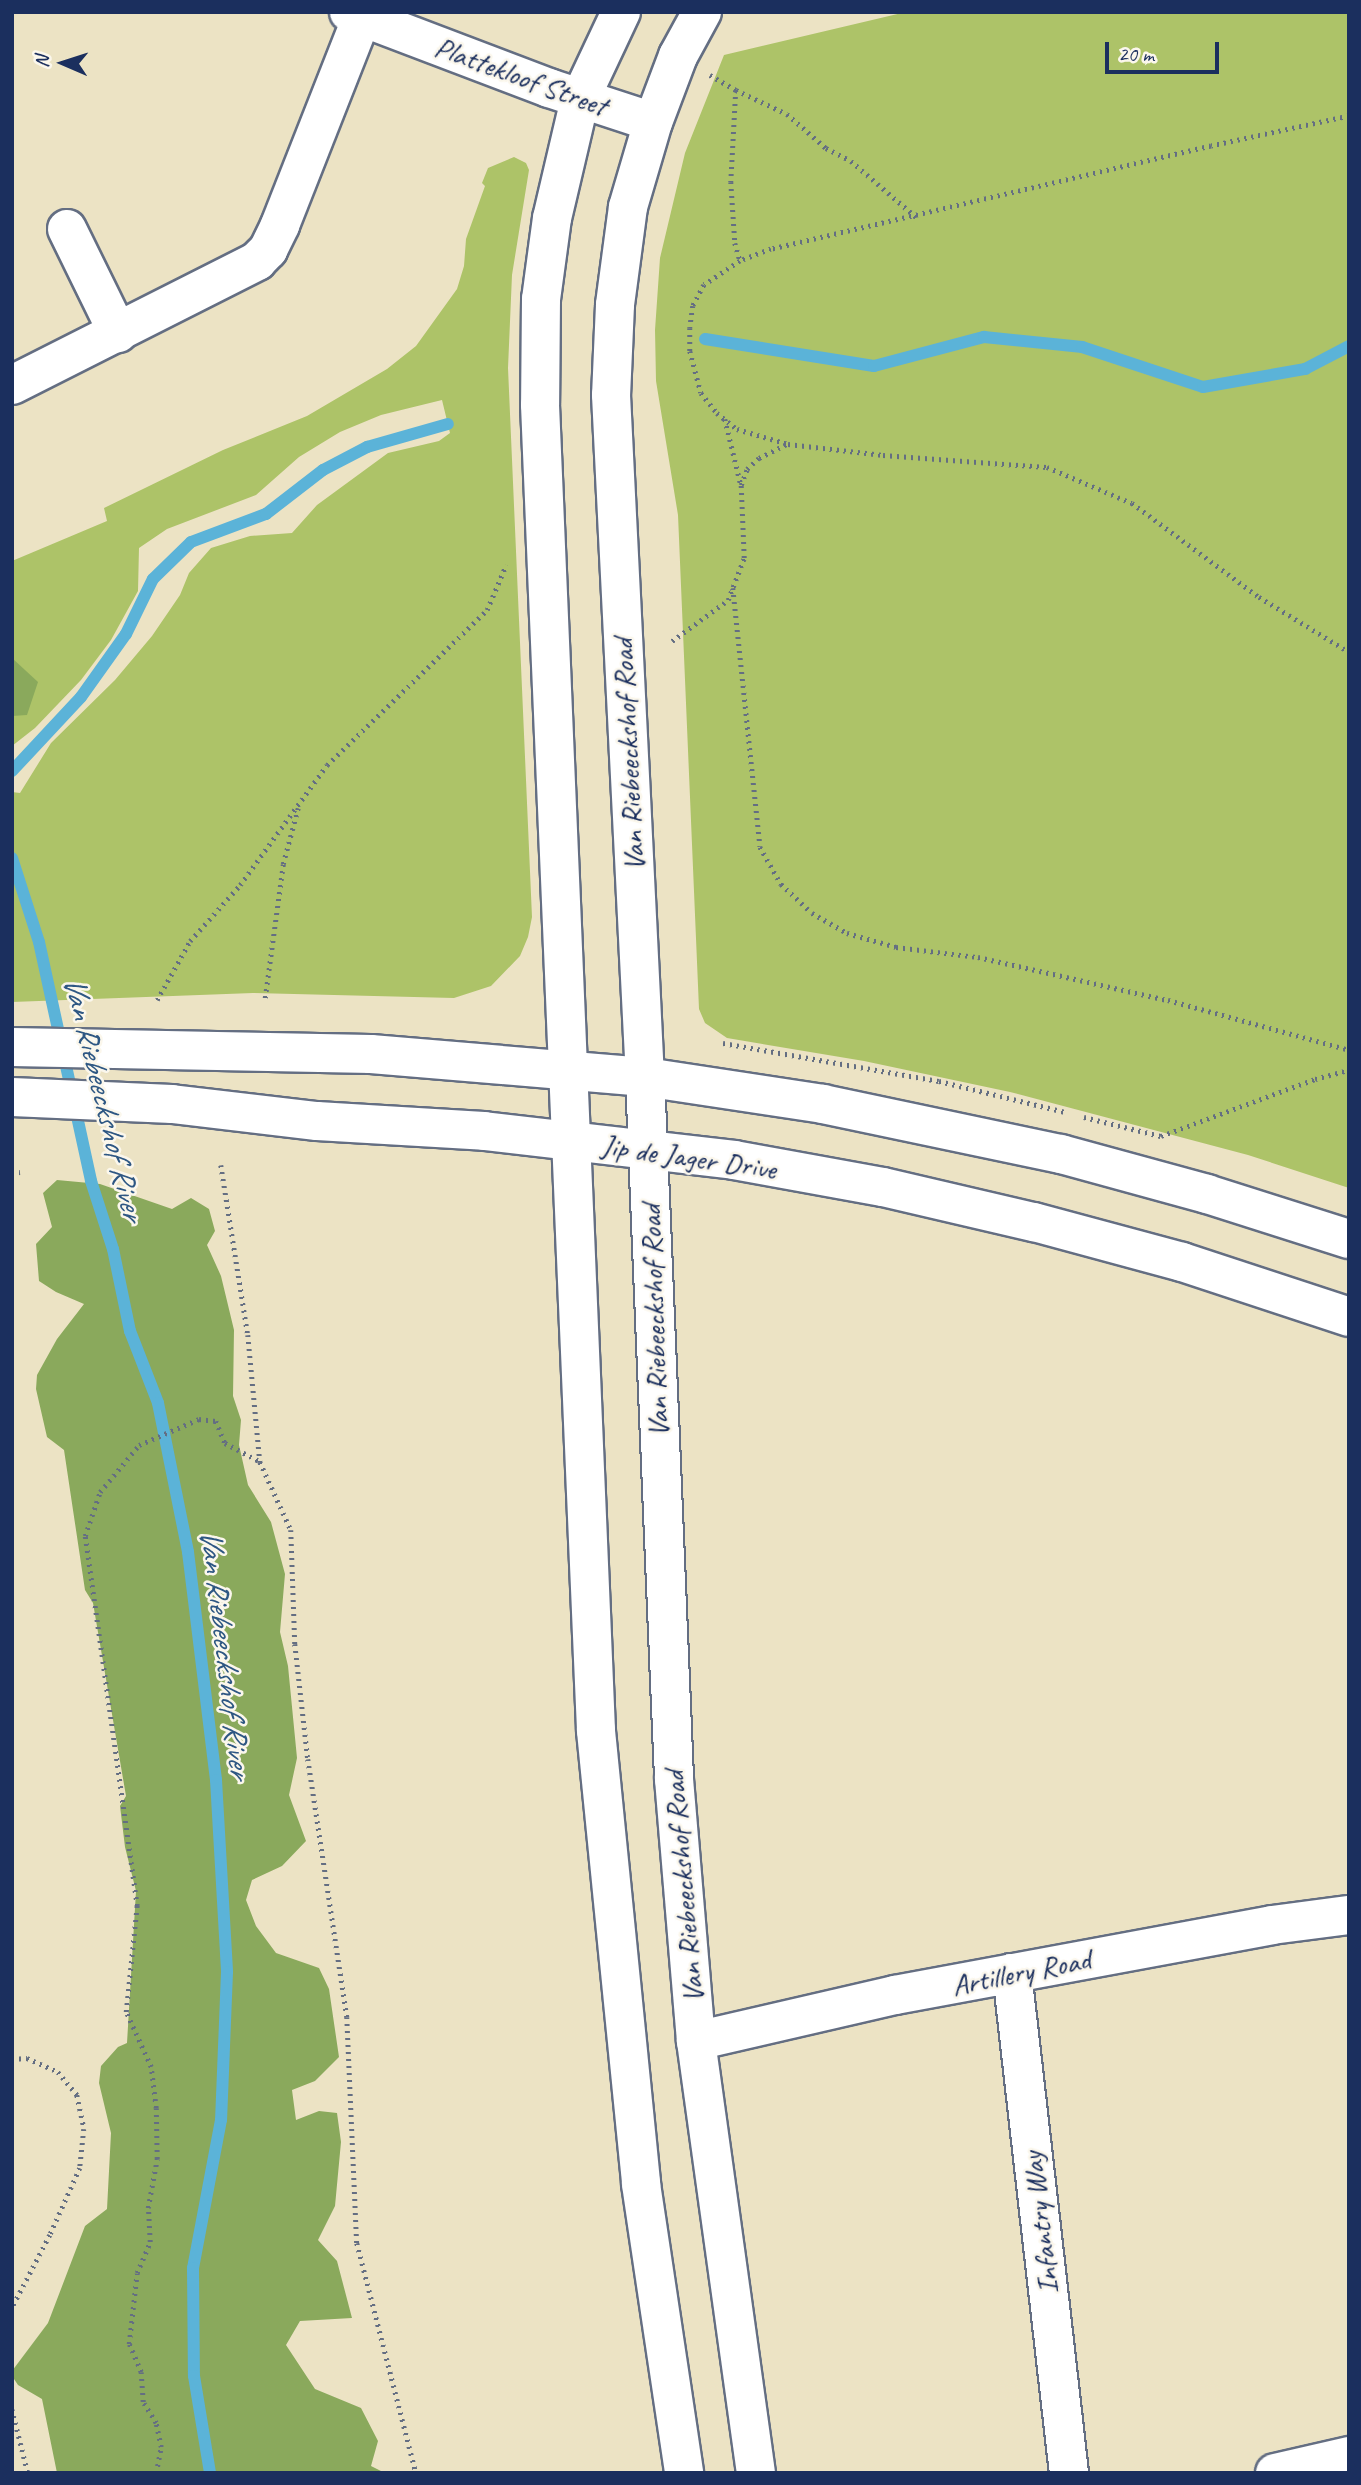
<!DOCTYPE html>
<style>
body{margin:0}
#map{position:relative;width:1361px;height:2485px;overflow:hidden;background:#ece3c4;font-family:Caveat,sans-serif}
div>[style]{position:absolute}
.green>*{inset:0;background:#adc368}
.forest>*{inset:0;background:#8aa95c}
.stream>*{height:12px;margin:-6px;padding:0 6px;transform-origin:6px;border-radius:6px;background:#5bb3d8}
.path>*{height:4.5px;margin-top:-2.25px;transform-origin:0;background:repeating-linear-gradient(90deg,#646e82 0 2px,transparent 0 7px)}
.roads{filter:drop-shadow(2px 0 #646e82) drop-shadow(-2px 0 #646e82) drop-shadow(0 2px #646e82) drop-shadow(0 -2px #646e82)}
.minor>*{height:38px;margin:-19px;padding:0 19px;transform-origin:19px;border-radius:19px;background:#fff}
.major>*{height:38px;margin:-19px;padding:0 19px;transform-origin:19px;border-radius:19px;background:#fff}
span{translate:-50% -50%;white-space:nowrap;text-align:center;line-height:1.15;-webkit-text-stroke:5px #fbf7ec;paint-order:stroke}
.street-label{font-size:30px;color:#1b2f5e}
.water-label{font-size:32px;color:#2e5783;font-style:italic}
.frame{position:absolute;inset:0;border:14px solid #1b2f5e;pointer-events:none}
.north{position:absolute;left:28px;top:28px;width:70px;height:70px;-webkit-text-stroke:5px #fbf7ec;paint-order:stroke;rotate:273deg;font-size:19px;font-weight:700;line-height:28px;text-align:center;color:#1b2f5e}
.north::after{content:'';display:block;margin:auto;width:24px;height:32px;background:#1b2f5e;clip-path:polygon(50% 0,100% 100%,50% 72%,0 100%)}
.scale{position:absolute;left:1105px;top:42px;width:114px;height:32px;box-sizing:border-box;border:4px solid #1b2f5e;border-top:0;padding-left:9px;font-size:21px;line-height:24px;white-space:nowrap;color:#1b2f5e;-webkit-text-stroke:5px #fbf7ec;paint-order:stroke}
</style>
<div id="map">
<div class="green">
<div style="clip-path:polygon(906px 12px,1349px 12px,1349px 1188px,1248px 1155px,1010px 1092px,864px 1061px,727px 1038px,705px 1023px,699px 1009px,678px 515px,656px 381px,655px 330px,660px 258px,685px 153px,724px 55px)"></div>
<div style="clip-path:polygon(514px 157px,526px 163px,529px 170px,512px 275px,508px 368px,532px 917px,528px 937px,520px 956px,491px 986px,454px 998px,253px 993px,12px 1002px,12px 792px,20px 793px,51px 743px,115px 680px,152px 636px,180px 595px,189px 573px,211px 548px,250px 536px,292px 533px,317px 505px,388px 453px,439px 441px,450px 433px,442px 400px,381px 415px,340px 432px,299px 457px,256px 495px,167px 529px,139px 548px,138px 591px,111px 640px,81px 680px,35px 728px,12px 746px,12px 561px,107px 521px,104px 508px,223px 450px,307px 416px,387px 369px,416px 346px,457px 289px,464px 266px,466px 239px,485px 186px,482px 183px,488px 168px)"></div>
</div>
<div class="forest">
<div style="clip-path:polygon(12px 658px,38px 682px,27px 715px,12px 716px)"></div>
<div style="clip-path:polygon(57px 1180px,100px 1184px,172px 1209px,191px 1198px,209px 1209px,215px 1231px,207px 1245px,221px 1276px,234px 1330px,233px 1396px,241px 1420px,239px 1445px,248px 1485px,271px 1522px,285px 1574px,280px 1632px,288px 1666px,297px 1758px,289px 1795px,306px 1841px,282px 1866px,252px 1880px,246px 1900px,256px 1926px,276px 1953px,319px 1968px,329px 1989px,339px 2057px,315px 2081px,292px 2090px,296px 2120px,319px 2111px,337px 2113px,341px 2142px,335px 2206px,318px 2240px,337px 2261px,352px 2318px,300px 2321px,286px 2345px,315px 2389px,361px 2408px,378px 2441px,371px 2466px,385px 2473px,57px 2473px,42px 2399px,18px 2385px,12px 2376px,12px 2371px,48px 2323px,85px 2226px,107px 2209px,111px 2133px,99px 2083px,101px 2066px,118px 2047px,127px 2043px,136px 1891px,125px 1847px,120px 1806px,126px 1796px,93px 1603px,85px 1590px,64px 1450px,47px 1437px,36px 1389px,37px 1375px,57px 1339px,84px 1304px,56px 1292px,39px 1281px,36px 1244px,52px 1227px,43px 1193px)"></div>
</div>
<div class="stream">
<div style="left:705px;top:339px;width:171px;rotate:9.1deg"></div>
<div style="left:874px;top:366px;width:114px;rotate:-14.8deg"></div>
<div style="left:984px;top:337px;width:99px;rotate:5.8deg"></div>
<div style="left:1082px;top:347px;width:127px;rotate:18.3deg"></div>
<div style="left:1203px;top:387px;width:104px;rotate:-10deg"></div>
<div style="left:1305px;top:369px;width:50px;rotate:-27.6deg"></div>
<div style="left:12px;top:771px;width:101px;rotate:-47deg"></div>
<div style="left:81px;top:697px;width:77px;rotate:-54.5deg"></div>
<div style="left:126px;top:634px;width:61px;rotate:-63.9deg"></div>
<div style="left:153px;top:579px;width:53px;rotate:-44.2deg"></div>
<div style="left:191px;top:542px;width:80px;rotate:-20.5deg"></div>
<div style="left:266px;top:514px;width:72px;rotate:-37.7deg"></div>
<div style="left:323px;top:470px;width:50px;rotate:-27.6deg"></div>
<div style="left:367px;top:447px;width:84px;rotate:-15.9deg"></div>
<div style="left:12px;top:858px;width:88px;rotate:72.2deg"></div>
<div style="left:39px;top:942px;width:245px;rotate:77.7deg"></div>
<div style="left:91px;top:1181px;width:71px;rotate:72.1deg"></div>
<div style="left:113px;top:1249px;width:84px;rotate:78.3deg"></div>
<div style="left:130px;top:1331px;width:77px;rotate:68.7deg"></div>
<div style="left:158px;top:1403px;width:152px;rotate:78.6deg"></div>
<div style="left:188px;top:1552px;width:230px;rotate:83deg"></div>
<div style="left:216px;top:1780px;width:192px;rotate:86.7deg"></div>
<div style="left:227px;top:1972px;width:148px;rotate:92.3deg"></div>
<div style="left:221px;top:2120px;width:151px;rotate:100.7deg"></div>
<div style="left:193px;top:2268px;width:108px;rotate:89.5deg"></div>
<div style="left:194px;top:2376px;width:98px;rotate:80.6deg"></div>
</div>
<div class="path">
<div style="left:710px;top:75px;width:30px;rotate:30deg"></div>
<div style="left:736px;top:90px;width:92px;rotate:93.1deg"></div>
<div style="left:731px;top:182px;width:61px;rotate:86.2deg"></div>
<div style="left:735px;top:243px;width:19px;rotate:74deg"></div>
<div style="left:736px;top:90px;width:56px;rotate:25.2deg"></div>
<div style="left:787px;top:114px;width:52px;rotate:41.1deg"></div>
<div style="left:826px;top:148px;width:28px;rotate:27deg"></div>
<div style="left:851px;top:161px;width:86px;rotate:40.7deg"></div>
<div style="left:1349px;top:116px;width:141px;rotate:167.7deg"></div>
<div style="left:1211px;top:146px;width:452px;rotate:166.8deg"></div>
<div style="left:771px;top:249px;width:33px;rotate:159deg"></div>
<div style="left:740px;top:261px;width:43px;rotate:146.3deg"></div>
<div style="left:704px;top:285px;width:24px;rotate:118deg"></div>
<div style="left:693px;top:306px;width:22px;rotate:98deg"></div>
<div style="left:690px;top:328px;width:23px;rotate:90deg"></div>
<div style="left:690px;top:351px;width:43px;rotate:75.3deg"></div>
<div style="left:701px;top:393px;width:26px;rotate:51deg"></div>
<div style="left:717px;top:413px;width:26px;rotate:39deg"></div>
<div style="left:737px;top:429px;width:53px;rotate:16.4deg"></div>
<div style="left:788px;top:444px;width:96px;rotate:6.6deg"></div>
<div style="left:883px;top:455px;width:164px;rotate:4.2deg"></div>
<div style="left:1047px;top:467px;width:92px;rotate:23deg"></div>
<div style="left:1132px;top:503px;width:158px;rotate:36.5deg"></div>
<div style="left:1259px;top:597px;width:105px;rotate:31.4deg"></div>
<div style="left:725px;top:419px;width:68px;rotate:76.4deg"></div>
<div style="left:733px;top:588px;width:260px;rotate:84deg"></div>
<div style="left:760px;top:847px;width:43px;rotate:60.4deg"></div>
<div style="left:781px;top:884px;width:42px;rotate:43.1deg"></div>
<div style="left:812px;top:913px;width:40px;rotate:29.7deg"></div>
<div style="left:847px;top:933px;width:51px;rotate:15.9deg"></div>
<div style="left:896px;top:947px;width:83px;rotate:7deg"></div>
<div style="left:978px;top:957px;width:195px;rotate:12.8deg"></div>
<div style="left:1168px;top:1000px;width:188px;rotate:15.4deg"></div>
<div style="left:672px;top:641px;width:69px;rotate:-36.2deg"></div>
<div style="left:728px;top:600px;width:45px;rotate:-69.1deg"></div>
<div style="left:744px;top:558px;width:73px;rotate:-92.4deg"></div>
<div style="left:741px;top:485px;width:17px;rotate:-69deg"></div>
<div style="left:747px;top:469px;width:16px;rotate:-43deg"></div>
<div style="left:759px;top:458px;width:31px;rotate:-27deg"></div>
<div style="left:265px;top:998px;width:135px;rotate:-82.3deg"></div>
<div style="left:283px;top:864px;width:58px;rotate:-75deg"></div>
<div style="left:157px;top:1000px;width:68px;rotate:-60.8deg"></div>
<div style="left:190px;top:941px;width:75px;rotate:-48.2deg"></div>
<div style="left:240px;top:885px;width:148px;rotate:-54.1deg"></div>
<div style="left:327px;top:765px;width:223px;rotate:-44.1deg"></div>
<div style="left:487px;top:610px;width:49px;rotate:-67.1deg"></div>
<div style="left:723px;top:1043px;width:219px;rotate:10deg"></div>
<div style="left:939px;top:1081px;width:130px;rotate:13.8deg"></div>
<div style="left:1084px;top:1117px;width:79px;rotate:13.9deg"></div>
<div style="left:1161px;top:1136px;width:164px;rotate:-20.3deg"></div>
<div style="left:1315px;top:1079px;width:35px;rotate:-15deg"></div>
<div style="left:221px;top:1165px;width:172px;rotate:81deg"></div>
<div style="left:248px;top:1335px;width:128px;rotate:84.6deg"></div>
<div style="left:260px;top:1462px;width:75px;rotate:65.5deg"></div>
<div style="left:291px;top:1530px;width:114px;rotate:88deg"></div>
<div style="left:295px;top:1644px;width:116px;rotate:83.6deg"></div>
<div style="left:308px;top:1759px;width:261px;rotate:81.4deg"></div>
<div style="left:347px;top:2017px;width:226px;rotate:87.5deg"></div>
<div style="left:357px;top:2243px;width:237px;rotate:75.6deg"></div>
<div style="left:12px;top:1173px;width:8px;rotate:-7deg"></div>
<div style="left:12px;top:2059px;width:15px;rotate:-4deg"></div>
<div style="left:27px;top:2058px;width:34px;rotate:24deg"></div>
<div style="left:58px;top:2072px;width:30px;rotate:50deg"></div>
<div style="left:77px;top:2095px;width:35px;rotate:78deg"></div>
<div style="left:84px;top:2129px;width:39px;rotate:96deg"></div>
<div style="left:80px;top:2168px;width:73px;rotate:114.1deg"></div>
<div style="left:50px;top:2235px;width:82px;rotate:117.5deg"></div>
<div style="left:12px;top:2409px;width:66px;rotate:76deg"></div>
<div style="left:156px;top:2473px;width:26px;rotate:-79deg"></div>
<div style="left:161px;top:2447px;width:25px;rotate:-102deg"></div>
<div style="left:156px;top:2423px;width:25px;rotate:-122deg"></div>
<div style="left:143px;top:2402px;width:30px;rotate:-94deg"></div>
<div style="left:141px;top:2372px;width:30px;rotate:-113deg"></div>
<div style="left:129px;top:2344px;width:71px;rotate:-83.6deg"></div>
<div style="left:137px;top:2273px;width:34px;rotate:-67deg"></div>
<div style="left:150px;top:2242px;width:34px;rotate:-93deg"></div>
<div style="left:148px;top:2208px;width:50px;rotate:-79.6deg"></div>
<div style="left:157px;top:2159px;width:51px;rotate:-91.1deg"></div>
<div style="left:156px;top:2108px;width:41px;rotate:-97deg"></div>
<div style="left:151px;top:2067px;width:60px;rotate:-114.4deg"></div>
<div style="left:126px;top:2012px;width:107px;rotate:-84.1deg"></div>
<div style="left:137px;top:1906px;width:374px;rotate:-98deg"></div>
<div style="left:85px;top:1536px;width:46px;rotate:-71.2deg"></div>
<div style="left:100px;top:1492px;width:61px;rotate:-50.3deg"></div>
<div style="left:139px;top:1445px;width:65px;rotate:-23.4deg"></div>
<div style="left:199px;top:1419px;width:17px;rotate:7deg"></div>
<div style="left:216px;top:1421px;width:24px;rotate:68deg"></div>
<div style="left:225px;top:1443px;width:38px;rotate:28deg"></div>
</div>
<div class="roads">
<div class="minor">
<div style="left:349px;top:12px;width:214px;rotate:20.8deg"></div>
<div style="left:549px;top:88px;width:109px;rotate:18.1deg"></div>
<div style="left:621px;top:12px;width:96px;rotate:115.2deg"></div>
<div style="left:580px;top:99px;width:122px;rotate:103.2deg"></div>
<div style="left:552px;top:218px;width:82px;rotate:97.7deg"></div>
<div style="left:541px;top:299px;width:106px;rotate:90.5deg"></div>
<div style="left:540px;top:405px;width:1327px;rotate:87.58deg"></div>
<div style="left:596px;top:1731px;width:455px;rotate:84.3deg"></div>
<div style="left:641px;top:2184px;width:292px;rotate:81.5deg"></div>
<div style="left:702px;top:12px;width:50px;rotate:118.6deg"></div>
<div style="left:678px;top:56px;width:71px;rotate:110.7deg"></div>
<div style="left:653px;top:122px;width:89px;rotate:106.4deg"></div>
<div style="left:628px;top:207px;width:99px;rotate:97.6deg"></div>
<div style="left:615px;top:305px;width:90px;rotate:92.5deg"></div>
<div style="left:611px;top:395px;width:683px;rotate:87.15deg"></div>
<div style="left:645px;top:1077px;width:703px;rotate:87.63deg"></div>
<div style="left:674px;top:1779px;width:263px;rotate:85.2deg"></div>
<div style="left:696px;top:2041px;width:436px;rotate:82.1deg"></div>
<div style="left:67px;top:229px;width:116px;rotate:63.9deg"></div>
<div style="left:12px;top:385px;width:275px;rotate:-26.8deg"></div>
<div style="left:257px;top:261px;width:16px;rotate:-45deg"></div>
<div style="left:268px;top:250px;width:28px;rotate:-64deg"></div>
<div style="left:280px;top:225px;width:224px;rotate:-68.5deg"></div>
<div style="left:1012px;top:1973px;width:503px;rotate:83.5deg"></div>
<div style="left:696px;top:2041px;width:204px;rotate:-13deg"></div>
<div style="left:895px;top:1995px;width:383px;rotate:-10.5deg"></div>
<div style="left:1272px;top:1925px;width:78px;rotate:-7.4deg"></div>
<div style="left:1275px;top:2473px;width:76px;rotate:-12.9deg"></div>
</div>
<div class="major">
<div style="left:12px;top:1047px;width:359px;rotate:1.1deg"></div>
<div style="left:371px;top:1054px;width:275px;rotate:4.8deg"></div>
<div style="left:645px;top:1077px;width:180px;rotate:8.6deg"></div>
<div style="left:823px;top:1104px;width:243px;rotate:11.9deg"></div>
<div style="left:1061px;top:1154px;width:151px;rotate:15.3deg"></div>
<div style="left:1207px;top:1194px;width:149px;rotate:17.6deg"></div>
<div style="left:12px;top:1097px;width:160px;rotate:2.5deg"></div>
<div style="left:172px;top:1104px;width:146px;rotate:6.7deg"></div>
<div style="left:317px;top:1121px;width:167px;rotate:3.4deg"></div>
<div style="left:484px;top:1131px;width:252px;rotate:6.6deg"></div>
<div style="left:734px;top:1160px;width:151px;rotate:10.3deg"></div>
<div style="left:883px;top:1187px;width:155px;rotate:13.1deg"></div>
<div style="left:1034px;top:1222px;width:153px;rotate:15.1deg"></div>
<div style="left:1182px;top:1262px;width:176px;rotate:18.2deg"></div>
</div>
</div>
<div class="street-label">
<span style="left:521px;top:76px;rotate:20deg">Plattekloof Street</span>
<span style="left:628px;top:755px;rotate:-93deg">Van Riebeeckshof Road</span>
<span style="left:689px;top:1157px;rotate:8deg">Jip de Jager Drive</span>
<span style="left:654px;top:1321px;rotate:-92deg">Van Riebeeckshof Road</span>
<span style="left:683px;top:1887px;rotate:-95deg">Van Riebeeckshof Road</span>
<span style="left:1021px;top:1972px;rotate:-11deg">Artillery Road</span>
<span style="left:1040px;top:2223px;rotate:-97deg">Infantry Way</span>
</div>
<div class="water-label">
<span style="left:103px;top:1098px;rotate:76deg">Van Riebeeckshof River</span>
<span style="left:225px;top:1653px;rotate:83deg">Van Riebeeckshof River</span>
</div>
<div class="frame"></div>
<div class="north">N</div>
<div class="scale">20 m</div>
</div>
